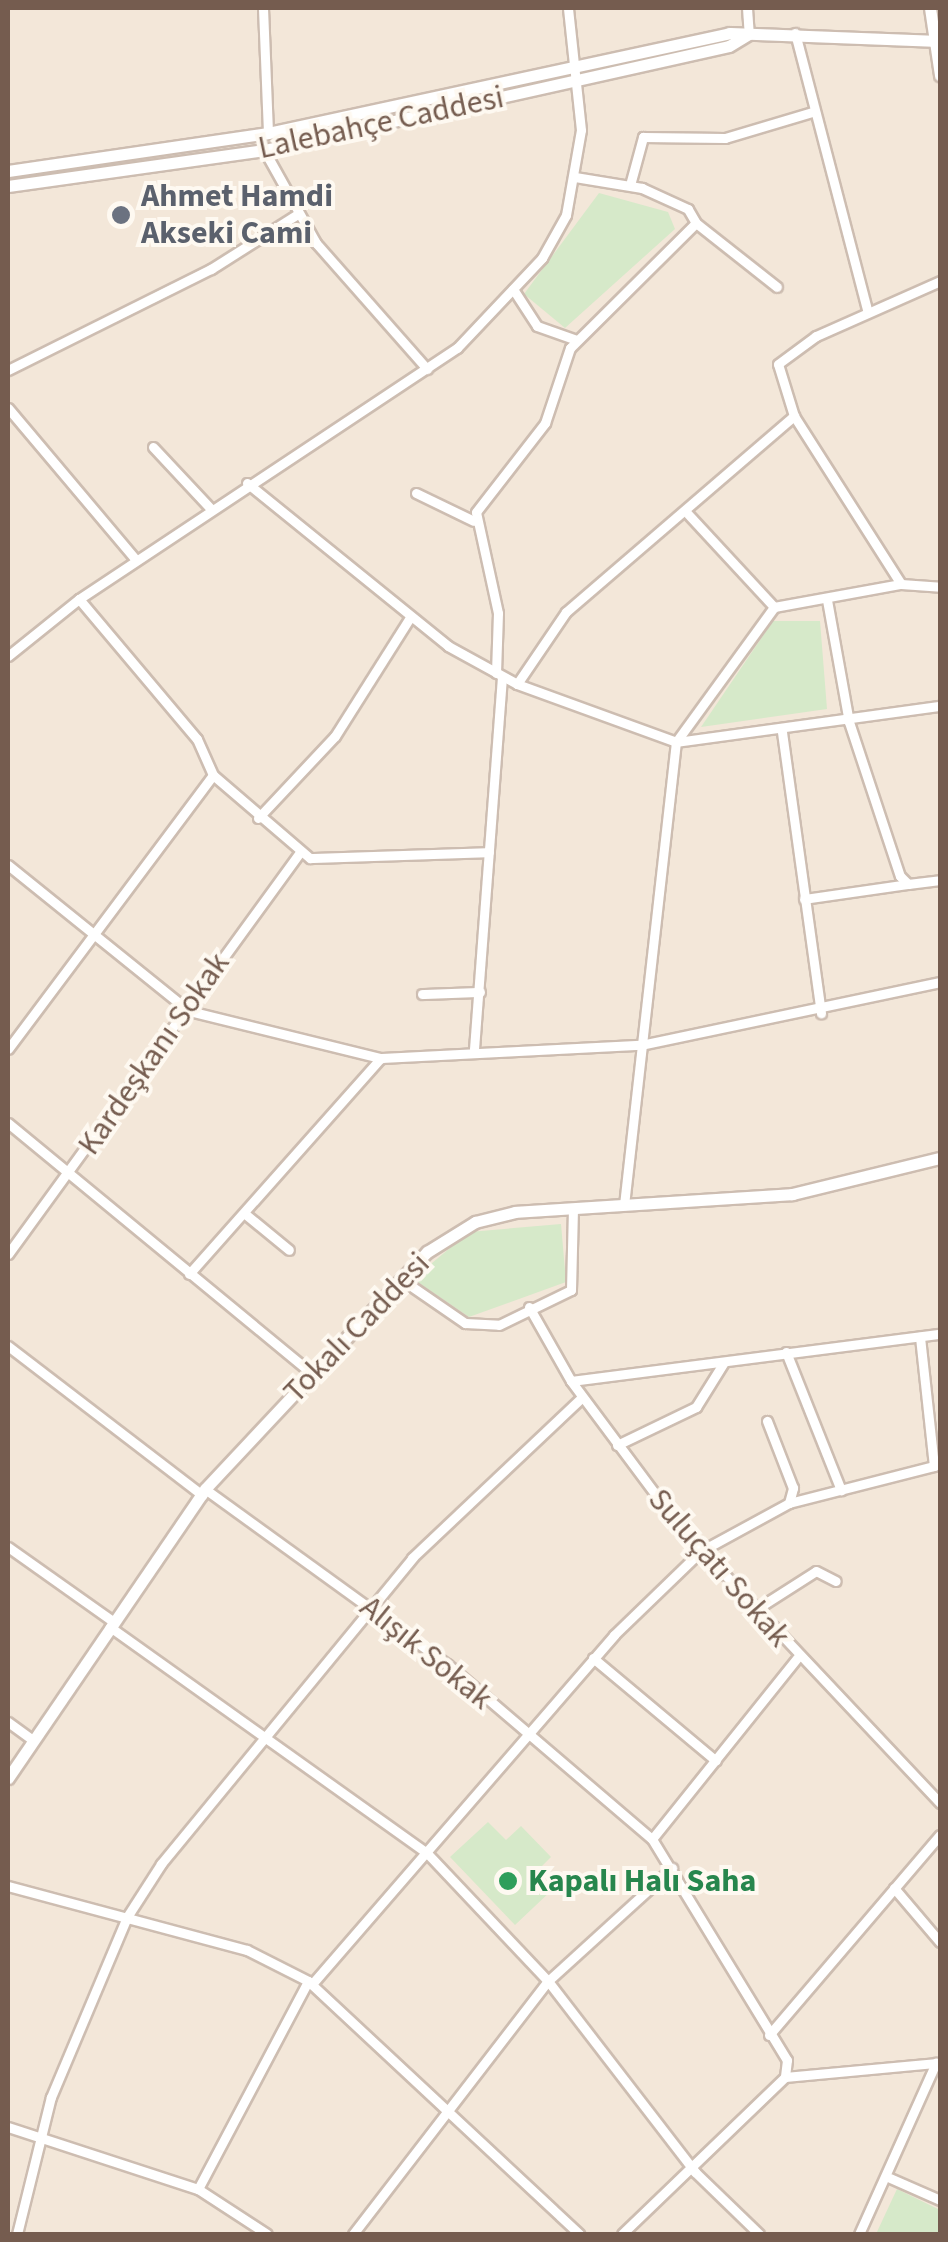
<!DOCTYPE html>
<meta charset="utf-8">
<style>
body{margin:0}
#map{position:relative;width:948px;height:2242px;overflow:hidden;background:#fbf5ea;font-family:"Source Sans 3",sans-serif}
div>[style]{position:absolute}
.residential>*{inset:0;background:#f3e7d9;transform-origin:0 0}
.green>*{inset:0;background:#d6e9c9}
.roads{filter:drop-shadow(2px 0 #cdbdb1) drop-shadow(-2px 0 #cdbdb1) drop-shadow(0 2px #cdbdb1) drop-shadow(0 -2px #cdbdb1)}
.minor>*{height:9px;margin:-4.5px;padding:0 4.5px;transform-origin:4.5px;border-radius:4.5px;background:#fff}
.tertiary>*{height:11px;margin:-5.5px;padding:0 5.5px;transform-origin:5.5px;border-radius:5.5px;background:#fff}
.dots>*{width:28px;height:28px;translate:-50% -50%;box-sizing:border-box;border:5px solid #fef9f1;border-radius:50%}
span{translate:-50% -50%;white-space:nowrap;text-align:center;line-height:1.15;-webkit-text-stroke:8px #fef9f1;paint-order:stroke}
.street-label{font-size:32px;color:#755c4f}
.worship-label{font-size:32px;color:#5b616d;font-weight:700}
.left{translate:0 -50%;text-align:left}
.leisure-label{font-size:32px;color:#27864d;font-weight:700}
.frame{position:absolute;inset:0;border:10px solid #755c4f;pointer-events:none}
</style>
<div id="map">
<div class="residential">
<div style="left:8px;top:8px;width:932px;height:2226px"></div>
</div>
<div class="green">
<div style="clip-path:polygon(599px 193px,668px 212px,675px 229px,565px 328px,524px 294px)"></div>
<div style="clip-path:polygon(773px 621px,820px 621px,827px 709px,701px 727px)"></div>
<div style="clip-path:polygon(561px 1224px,566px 1282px,469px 1317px,413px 1279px,469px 1232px)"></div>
<div style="clip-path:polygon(488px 1822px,506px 1840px,521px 1826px,551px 1857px,536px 1872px,553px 1889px,515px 1925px,450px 1857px)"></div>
<div style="clip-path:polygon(897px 2189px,940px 2210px,940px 2234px,876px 2234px)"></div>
</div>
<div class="roads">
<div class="minor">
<div style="left:263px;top:8px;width:125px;rotate:87.7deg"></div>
<div style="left:747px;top:8px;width:26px;rotate:86deg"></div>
<div style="left:795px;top:33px;width:286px;rotate:75.4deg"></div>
<div style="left:264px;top:150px;width:107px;rotate:60.8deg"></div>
<div style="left:316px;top:243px;width:168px;rotate:48.6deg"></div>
<div style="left:630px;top:185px;width:50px;rotate:-74.8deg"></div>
<div style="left:643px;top:137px;width:82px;rotate:0.7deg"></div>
<div style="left:725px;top:138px;width:91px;rotate:-16.6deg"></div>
<div style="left:696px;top:223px;width:103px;rotate:38.3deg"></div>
<div style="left:513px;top:289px;width:44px;rotate:57deg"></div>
<div style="left:537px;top:326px;width:42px;rotate:19.3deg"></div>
<div style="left:8px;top:370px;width:227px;rotate:-26.5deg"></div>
<div style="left:211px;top:269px;width:101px;rotate:-32.4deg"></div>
<div style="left:8px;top:408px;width:199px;rotate:49.9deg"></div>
<div style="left:153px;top:447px;width:83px;rotate:46.9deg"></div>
<div style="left:247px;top:483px;width:259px;rotate:39deg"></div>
<div style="left:448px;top:646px;width:79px;rotate:28.8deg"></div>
<div style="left:517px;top:684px;width:169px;rotate:20deg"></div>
<div style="left:676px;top:742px;width:266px;rotate:-7.8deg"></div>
<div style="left:416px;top:493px;width:64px;rotate:25.8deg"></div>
<div style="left:688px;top:514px;width:127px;rotate:47.2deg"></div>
<div style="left:901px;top:584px;width:199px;rotate:-122.5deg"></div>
<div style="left:794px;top:416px;width:54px;rotate:-107.1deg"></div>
<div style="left:778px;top:364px;width:47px;rotate:-36.4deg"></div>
<div style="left:816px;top:336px;width:136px;rotate:-23.9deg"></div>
<div style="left:79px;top:599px;width:454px;rotate:-33.6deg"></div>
<div style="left:457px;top:348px;width:124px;rotate:-46.6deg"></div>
<div style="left:542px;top:258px;width:49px;rotate:-60.8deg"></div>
<div style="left:566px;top:215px;width:86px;rotate:-80deg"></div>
<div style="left:581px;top:130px;width:123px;rotate:-96.1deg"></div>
<div style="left:827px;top:600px;width:124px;rotate:79.8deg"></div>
<div style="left:849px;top:722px;width:162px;rotate:71.7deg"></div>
<div style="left:900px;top:876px;width:11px;rotate:45deg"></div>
<div style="left:908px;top:884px;width:32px;rotate:-7deg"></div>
<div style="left:8px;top:656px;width:91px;rotate:-38.8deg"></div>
<div style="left:79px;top:599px;width:183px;rotate:49.9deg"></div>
<div style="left:197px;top:739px;width:39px;rotate:66deg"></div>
<div style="left:213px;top:775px;width:342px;rotate:126.8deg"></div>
<div style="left:496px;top:673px;width:60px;rotate:-88.1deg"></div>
<div style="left:498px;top:613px;width:103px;rotate:-102.3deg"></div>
<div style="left:476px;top:512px;width:113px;rotate:-52.2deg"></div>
<div style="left:545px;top:423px;width:79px;rotate:-71.6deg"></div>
<div style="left:570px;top:348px;width:177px;rotate:-44.8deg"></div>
<div style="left:696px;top:223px;width:16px;rotate:-120deg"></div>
<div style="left:688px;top:209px;width:51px;rotate:-155.5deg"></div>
<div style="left:642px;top:188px;width:68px;rotate:-170.7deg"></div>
<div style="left:517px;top:684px;width:87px;rotate:-55.8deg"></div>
<div style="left:566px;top:612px;width:301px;rotate:-40.7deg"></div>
<div style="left:782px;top:732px;width:284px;rotate:82.1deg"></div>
<div style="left:213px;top:775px;width:128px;rotate:40.6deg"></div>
<div style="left:310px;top:858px;width:179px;rotate:-1.9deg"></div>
<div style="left:258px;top:818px;width:112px;rotate:-46.8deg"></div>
<div style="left:335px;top:736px;width:138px;rotate:-57.7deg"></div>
<div style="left:8px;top:865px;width:233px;rotate:38.9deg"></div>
<div style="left:189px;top:1011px;width:198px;rotate:13.8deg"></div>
<div style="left:804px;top:899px;width:105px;rotate:-8.2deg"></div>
<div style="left:422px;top:994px;width:58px;rotate:-2deg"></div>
<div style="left:474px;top:1049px;width:373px;rotate:-85.7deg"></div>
<div style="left:8px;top:1123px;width:395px;rotate:39.5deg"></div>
<div style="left:624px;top:1205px;width:466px;rotate:-83.6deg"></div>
<div style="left:676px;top:742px;width:167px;rotate:-54deg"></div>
<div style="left:774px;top:607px;width:129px;rotate:-10.3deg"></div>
<div style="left:901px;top:584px;width:39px;rotate:4deg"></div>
<div style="left:244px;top:1213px;width:58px;rotate:39.4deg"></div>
<div style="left:8px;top:1254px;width:495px;rotate:-54deg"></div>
<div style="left:189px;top:1274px;width:289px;rotate:-48.4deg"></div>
<div style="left:381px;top:1058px;width:260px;rotate:-2.9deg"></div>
<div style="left:641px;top:1045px;width:306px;rotate:-11.9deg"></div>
<div style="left:401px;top:1279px;width:78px;rotate:34.5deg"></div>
<div style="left:465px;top:1323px;width:34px;rotate:3deg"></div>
<div style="left:499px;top:1325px;width:80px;rotate:-25.9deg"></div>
<div style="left:571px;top:1290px;width:82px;rotate:-88.6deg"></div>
<div style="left:529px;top:1307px;width:85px;rotate:60.4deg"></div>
<div style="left:571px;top:1381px;width:181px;rotate:53.3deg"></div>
<div style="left:679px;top:1526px;width:381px;rotate:46.7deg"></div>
<div style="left:8px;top:1346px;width:245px;rotate:37.5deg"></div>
<div style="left:786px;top:1352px;width:149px;rotate:68.3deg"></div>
<div style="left:571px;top:1381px;width:372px;rotate:-7.3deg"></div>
<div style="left:617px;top:1445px;width:88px;rotate:-25.7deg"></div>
<div style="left:696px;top:1407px;width:53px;rotate:-58.1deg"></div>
<div style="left:205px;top:1489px;width:299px;rotate:35.9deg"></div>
<div style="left:447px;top:1664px;width:270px;rotate:40.5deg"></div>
<div style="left:652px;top:1839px;width:259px;rotate:58.6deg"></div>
<div style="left:787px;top:2060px;width:17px;rotate:97deg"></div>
<div style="left:785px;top:2077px;width:226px;rotate:136.1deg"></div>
<div style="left:789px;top:1503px;width:150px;rotate:-14.3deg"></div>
<div style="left:934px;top:1466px;width:130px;rotate:-96.2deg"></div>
<div style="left:8px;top:1547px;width:130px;rotate:35.3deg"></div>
<div style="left:755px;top:1610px;width:72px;rotate:-32.6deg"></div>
<div style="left:816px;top:1571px;width:22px;rotate:27deg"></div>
<div style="left:110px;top:1627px;width:388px;rotate:35.5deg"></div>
<div style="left:426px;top:1852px;width:178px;rotate:46.6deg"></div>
<div style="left:548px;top:1981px;width:241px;rotate:52.4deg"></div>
<div style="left:695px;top:2172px;width:89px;rotate:44.1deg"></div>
<div style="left:593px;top:1658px;width:160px;rotate:39.9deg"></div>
<div style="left:8px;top:1722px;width:31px;rotate:36deg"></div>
<div style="left:652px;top:1839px;width:232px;rotate:-51.3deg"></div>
<div style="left:8px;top:1886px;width:247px;rotate:15deg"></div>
<div style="left:247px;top:1950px;width:68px;rotate:26.9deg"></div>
<div style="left:308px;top:1981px;width:371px;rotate:43deg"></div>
<div style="left:894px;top:1888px;width:71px;rotate:49.6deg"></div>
<div style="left:312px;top:1984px;width:462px;rotate:-49.1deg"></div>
<div style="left:614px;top:1635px;width:121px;rotate:-44deg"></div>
<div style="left:701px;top:1551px;width:100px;rotate:-28.6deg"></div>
<div style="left:789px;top:1503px;width:16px;rotate:-75deg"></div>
<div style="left:793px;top:1488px;width:72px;rotate:-111.2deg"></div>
<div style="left:769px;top:2035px;width:263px;rotate:-49.5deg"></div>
<div style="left:785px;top:2077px;width:153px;rotate:-5.3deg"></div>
<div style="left:8px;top:2127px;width:200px;rotate:18.1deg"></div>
<div style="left:198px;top:2189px;width:82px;rotate:33.1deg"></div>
<div style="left:890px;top:2178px;width:55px;rotate:23.7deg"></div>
<div style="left:198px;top:2189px;width:235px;rotate:-62.1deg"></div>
<div style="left:17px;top:2234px;width:141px;rotate:-76.1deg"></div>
<div style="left:51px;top:2097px;width:195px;rotate:-67.1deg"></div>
<div style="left:127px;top:1917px;width:63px;rotate:-57.3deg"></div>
<div style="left:161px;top:1864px;width:396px;rotate:-50.6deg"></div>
<div style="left:412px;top:1558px;width:234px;rotate:-43.4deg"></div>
<div style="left:353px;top:2234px;width:319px;rotate:-52.4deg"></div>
<div style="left:548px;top:1981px;width:168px;rotate:-42.3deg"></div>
<div style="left:859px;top:2234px;width:188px;rotate:-65.8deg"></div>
</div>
<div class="tertiary">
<div style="left:930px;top:8px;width:68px;rotate:81.5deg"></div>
<div style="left:8px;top:171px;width:263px;rotate:-8.3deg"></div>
<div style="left:268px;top:133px;width:472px;rotate:-12.2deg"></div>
<div style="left:729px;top:33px;width:211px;rotate:2.2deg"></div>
<div style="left:8px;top:186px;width:259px;rotate:-8deg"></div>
<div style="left:264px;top:150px;width:476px;rotate:-12.6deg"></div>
<div style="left:729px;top:46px;width:23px;rotate:-31deg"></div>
<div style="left:8px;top:1778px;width:350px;rotate:-55.7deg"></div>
<div style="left:205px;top:1489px;width:325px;rotate:-46.9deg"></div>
<div style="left:427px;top:1252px;width:57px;rotate:-32deg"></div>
<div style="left:475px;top:1222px;width:41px;rotate:-14deg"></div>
<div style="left:515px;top:1212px;width:278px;rotate:-3.7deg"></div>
<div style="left:792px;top:1194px;width:152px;rotate:-13.7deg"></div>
</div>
</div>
<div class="dots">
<div style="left:121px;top:215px;background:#6b7280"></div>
<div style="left:508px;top:1881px;background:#2e9e5b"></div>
</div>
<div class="street-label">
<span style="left:381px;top:123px;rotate:-12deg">Lalebahçe Caddesi</span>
<span style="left:154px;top:1054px;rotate:-55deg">Kardeşkanı Sokak</span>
<span style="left:357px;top:1328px;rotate:-46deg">Tokalı Caddesi</span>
<span style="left:719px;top:1568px;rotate:49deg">Suluçatı Sokak</span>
<span style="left:426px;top:1653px;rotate:39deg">Alışık Sokak</span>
</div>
<div class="worship-label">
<span class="left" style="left:141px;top:215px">Ahmet Hamdi<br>Akseki Cami</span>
</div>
<div class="leisure-label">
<span class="left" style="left:528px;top:1881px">Kapalı Halı Saha</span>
</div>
<div class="frame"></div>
</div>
